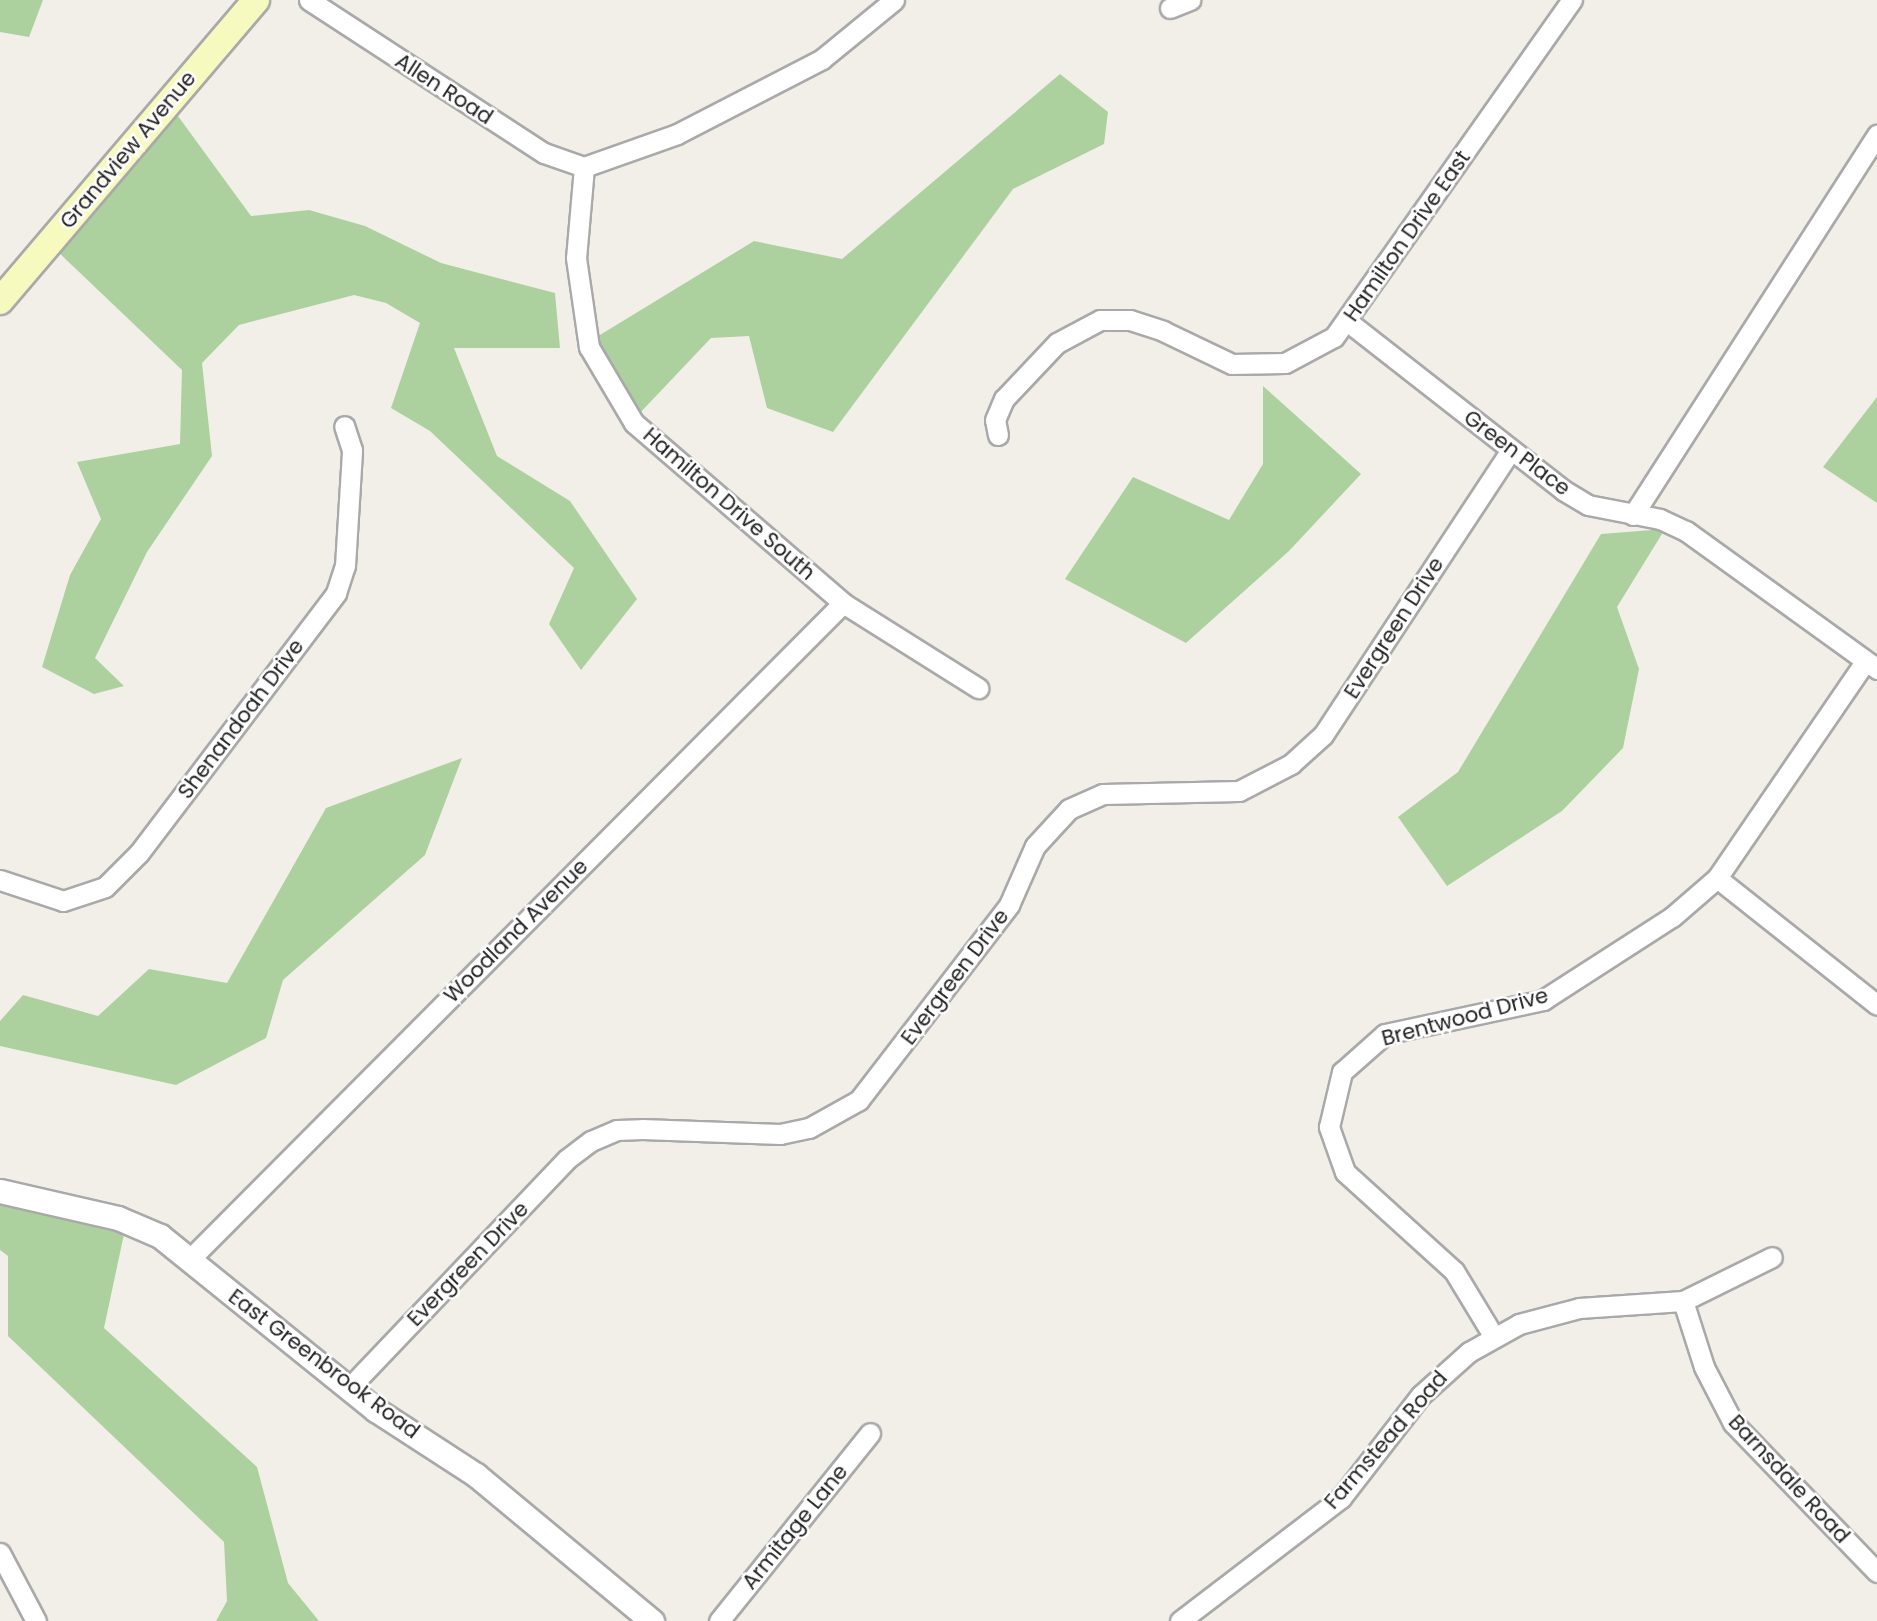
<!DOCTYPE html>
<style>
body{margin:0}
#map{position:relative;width:1877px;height:1621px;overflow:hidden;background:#f2efe9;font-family:Poppins,sans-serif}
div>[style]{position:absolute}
.forest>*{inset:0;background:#add19e}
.roads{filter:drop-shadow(2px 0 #a9a9a9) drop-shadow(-2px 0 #a9a9a9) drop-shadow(0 2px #a9a9a9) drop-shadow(0 -2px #a9a9a9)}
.minor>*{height:19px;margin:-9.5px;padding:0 9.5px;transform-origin:9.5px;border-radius:9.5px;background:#fff}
.tertiary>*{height:23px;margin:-11.5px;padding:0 11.5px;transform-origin:11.5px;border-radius:11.5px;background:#fff}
.secondary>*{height:26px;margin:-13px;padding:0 13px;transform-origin:13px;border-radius:13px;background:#f7fabf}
span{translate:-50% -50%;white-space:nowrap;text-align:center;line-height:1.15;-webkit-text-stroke:5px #fff;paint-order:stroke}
.street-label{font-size:21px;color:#222}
</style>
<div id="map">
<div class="forest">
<div style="clip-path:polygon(0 0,43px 0,29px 37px,0 32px)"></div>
<div style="clip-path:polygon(1060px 74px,1108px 112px,1104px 144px,1013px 189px,833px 432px,767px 408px,749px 336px,711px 338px,638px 415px,595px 338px,754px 241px,842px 259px)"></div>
<div style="clip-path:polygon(175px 112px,251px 216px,309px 210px,365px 226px,441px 263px,555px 293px,560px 348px,454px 348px,497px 456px,570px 501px,637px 599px,581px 670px,549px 624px,574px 568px,430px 431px,391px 408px,420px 323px,386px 303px,354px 295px,239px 325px,202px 363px,212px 456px,147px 552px,95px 658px,124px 686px,94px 694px,42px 667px,70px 575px,101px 519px,77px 462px,180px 444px,182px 370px,56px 250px)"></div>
<div style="clip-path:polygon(1263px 386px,1361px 474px,1289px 551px,1186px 643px,1065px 579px,1133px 477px,1229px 520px,1263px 464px)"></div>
<div style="clip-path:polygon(1877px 397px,1877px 503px,1823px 467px)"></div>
<div style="clip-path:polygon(1665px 529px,1617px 607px,1639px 669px,1623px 748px,1562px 811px,1447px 886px,1398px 817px,1458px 772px,1601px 534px)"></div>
<div style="clip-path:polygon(462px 758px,425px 855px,283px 980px,266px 1038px,176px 1085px,0 1046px,0 1021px,23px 995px,98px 1016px,149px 969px,227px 983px,326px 808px)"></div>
<div style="clip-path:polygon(0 1204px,124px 1234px,104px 1328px,257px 1467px,288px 1583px,319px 1621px,216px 1621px,227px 1601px,224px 1542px,8px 1336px,8px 1256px,0 1250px)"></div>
</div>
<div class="roads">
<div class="minor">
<div style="left:309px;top:0;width:280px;rotate:33.1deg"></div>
<div style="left:544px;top:153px;width:42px;rotate:19.3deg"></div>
<div style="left:1170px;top:8px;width:22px;rotate:-22deg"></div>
<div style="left:584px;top:167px;width:91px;rotate:95deg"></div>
<div style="left:576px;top:258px;width:90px;rotate:81.7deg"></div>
<div style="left:589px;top:347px;width:88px;rotate:59.4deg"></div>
<div style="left:634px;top:423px;width:276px;rotate:40.7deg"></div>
<div style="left:843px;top:603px;width:160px;rotate:32.2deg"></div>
<div style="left:584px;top:167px;width:99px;rotate:-19.5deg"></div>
<div style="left:677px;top:134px;width:163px;rotate:-27.3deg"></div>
<div style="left:822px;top:59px;width:93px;rotate:-39.3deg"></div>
<div style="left:1347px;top:321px;width:274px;rotate:38deg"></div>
<div style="left:1563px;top:490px;width:29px;rotate:31deg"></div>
<div style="left:1588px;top:505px;width:73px;rotate:11deg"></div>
<div style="left:1660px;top:519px;width:29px;rotate:25deg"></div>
<div style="left:1686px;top:531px;width:236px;rotate:35.8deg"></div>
<div style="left:998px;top:435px;width:15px;rotate:-101deg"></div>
<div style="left:995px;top:420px;width:23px;rotate:-67deg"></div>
<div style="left:1004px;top:399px;width:77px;rotate:-46.6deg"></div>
<div style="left:1057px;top:343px;width:49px;rotate:-28.1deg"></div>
<div style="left:1100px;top:320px;width:30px"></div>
<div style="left:1130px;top:320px;width:35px;rotate:18deg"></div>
<div style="left:1163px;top:331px;width:76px;rotate:25.6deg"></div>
<div style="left:1232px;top:364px;width:53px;rotate:-1.1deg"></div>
<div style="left:1285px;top:363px;width:55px;rotate:-28deg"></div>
<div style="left:1334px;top:337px;width:413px;rotate:-54.8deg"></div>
<div style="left:1633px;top:515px;width:452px;rotate:-57.3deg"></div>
<div style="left:1717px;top:878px;width:204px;rotate:38.4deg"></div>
<div style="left:0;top:880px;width:66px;rotate:18.4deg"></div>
<div style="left:63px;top:901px;width:44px;rotate:-18.4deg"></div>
<div style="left:105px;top:887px;width:48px;rotate:-45deg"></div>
<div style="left:139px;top:853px;width:326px;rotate:-52.8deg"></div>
<div style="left:336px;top:593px;width:28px;rotate:-72deg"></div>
<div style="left:345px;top:566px;width:116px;rotate:-86.5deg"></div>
<div style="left:352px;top:450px;width:25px;rotate:-108deg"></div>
<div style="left:189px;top:1260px;width:927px;rotate:-45.13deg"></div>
<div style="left:1683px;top:1301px;width:69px;rotate:72.3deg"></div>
<div style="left:1704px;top:1367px;width:63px;rotate:62.6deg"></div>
<div style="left:1733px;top:1423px;width:207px;rotate:46deg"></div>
<div style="left:1494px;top:1337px;width:77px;rotate:-121.2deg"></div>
<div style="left:1454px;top:1271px;width:147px;rotate:-137.8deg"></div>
<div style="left:1345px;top:1172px;width:48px;rotate:-109.6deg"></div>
<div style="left:1329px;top:1127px;width:57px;rotate:-76.7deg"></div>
<div style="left:1342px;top:1072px;width:57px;rotate:-41.5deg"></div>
<div style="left:1385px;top:1034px;width:162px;rotate:-12.1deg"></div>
<div style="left:1543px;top:1000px;width:153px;rotate:-32.8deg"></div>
<div style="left:1672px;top:917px;width:60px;rotate:-40.9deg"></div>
<div style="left:1717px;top:878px;width:262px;rotate:-55.6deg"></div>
<div style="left:349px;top:1388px;width:316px;rotate:-46.4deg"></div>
<div style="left:567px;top:1159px;width:30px;rotate:-37deg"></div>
<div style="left:591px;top:1141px;width:28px;rotate:-23deg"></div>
<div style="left:617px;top:1130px;width:25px;rotate:-2deg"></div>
<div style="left:642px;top:1129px;width:138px;rotate:2.1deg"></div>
<div style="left:780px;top:1134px;width:30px;rotate:-12deg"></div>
<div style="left:809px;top:1128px;width:57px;rotate:-29.2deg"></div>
<div style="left:859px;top:1100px;width:246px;rotate:-52.4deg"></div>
<div style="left:1009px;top:905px;width:64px;rotate:-66.2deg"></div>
<div style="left:1035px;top:846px;width:50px;rotate:-47.4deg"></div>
<div style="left:1069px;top:809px;width:37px;rotate:-24deg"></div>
<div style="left:1103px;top:794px;width:136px;rotate:-1.3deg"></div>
<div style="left:1239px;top:791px;width:59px;rotate:-27.4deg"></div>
<div style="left:1291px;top:764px;width:43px;rotate:-42.2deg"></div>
<div style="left:1323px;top:735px;width:341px;rotate:-56.6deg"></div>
<div style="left:0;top:1553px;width:77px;rotate:62.1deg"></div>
<div style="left:719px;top:1621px;width:241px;rotate:-51.2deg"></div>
<div style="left:1180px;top:1621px;width:203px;rotate:-37.4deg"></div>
<div style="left:1341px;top:1498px;width:130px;rotate:-52.2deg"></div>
<div style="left:1421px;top:1395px;width:64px;rotate:-41.9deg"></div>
<div style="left:1469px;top:1352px;width:57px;rotate:-29.2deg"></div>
<div style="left:1519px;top:1324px;width:62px;rotate:-14.9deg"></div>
<div style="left:1579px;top:1308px;width:104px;rotate:-3.9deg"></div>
<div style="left:1683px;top:1301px;width:99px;rotate:-26.3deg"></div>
</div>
<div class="tertiary">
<div style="left:0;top:1191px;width:121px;rotate:12.9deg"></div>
<div style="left:118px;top:1218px;width:46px;rotate:23.2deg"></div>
<div style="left:160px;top:1236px;width:277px;rotate:38.9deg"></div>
<div style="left:376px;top:1410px;width:119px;rotate:33deg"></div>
<div style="left:476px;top:1475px;width:229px;rotate:39.7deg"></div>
</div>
<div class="secondary">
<div style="left:0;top:301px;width:395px;rotate:-49.6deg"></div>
</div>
</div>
<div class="street-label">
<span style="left:444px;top:89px;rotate:33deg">Allen Road</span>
<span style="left:128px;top:150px;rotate:-50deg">Grandview Avenue</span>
<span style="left:1407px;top:236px;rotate:-55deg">Hamilton Drive East</span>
<span style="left:1517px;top:453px;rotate:37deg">Green Place</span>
<span style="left:729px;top:504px;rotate:41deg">Hamilton Drive South</span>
<span style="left:1394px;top:628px;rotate:-57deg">Evergreen Drive</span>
<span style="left:241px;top:719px;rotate:-53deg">Shenandoah Drive</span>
<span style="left:516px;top:931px;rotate:-45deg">Woodland Avenue</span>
<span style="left:955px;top:977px;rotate:-53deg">Evergreen Drive</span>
<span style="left:1465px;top:1017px;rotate:-15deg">Brentwood Drive</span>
<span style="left:468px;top:1264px;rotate:-46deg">Evergreen Drive</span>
<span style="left:324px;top:1364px;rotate:37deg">East Greenbrook Road</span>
<span style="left:1386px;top:1440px;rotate:-49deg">Farmstead Road</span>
<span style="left:1789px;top:1479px;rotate:47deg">Barnsdale Road</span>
<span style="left:795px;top:1527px;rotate:-51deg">Armitage Lane</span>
</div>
</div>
